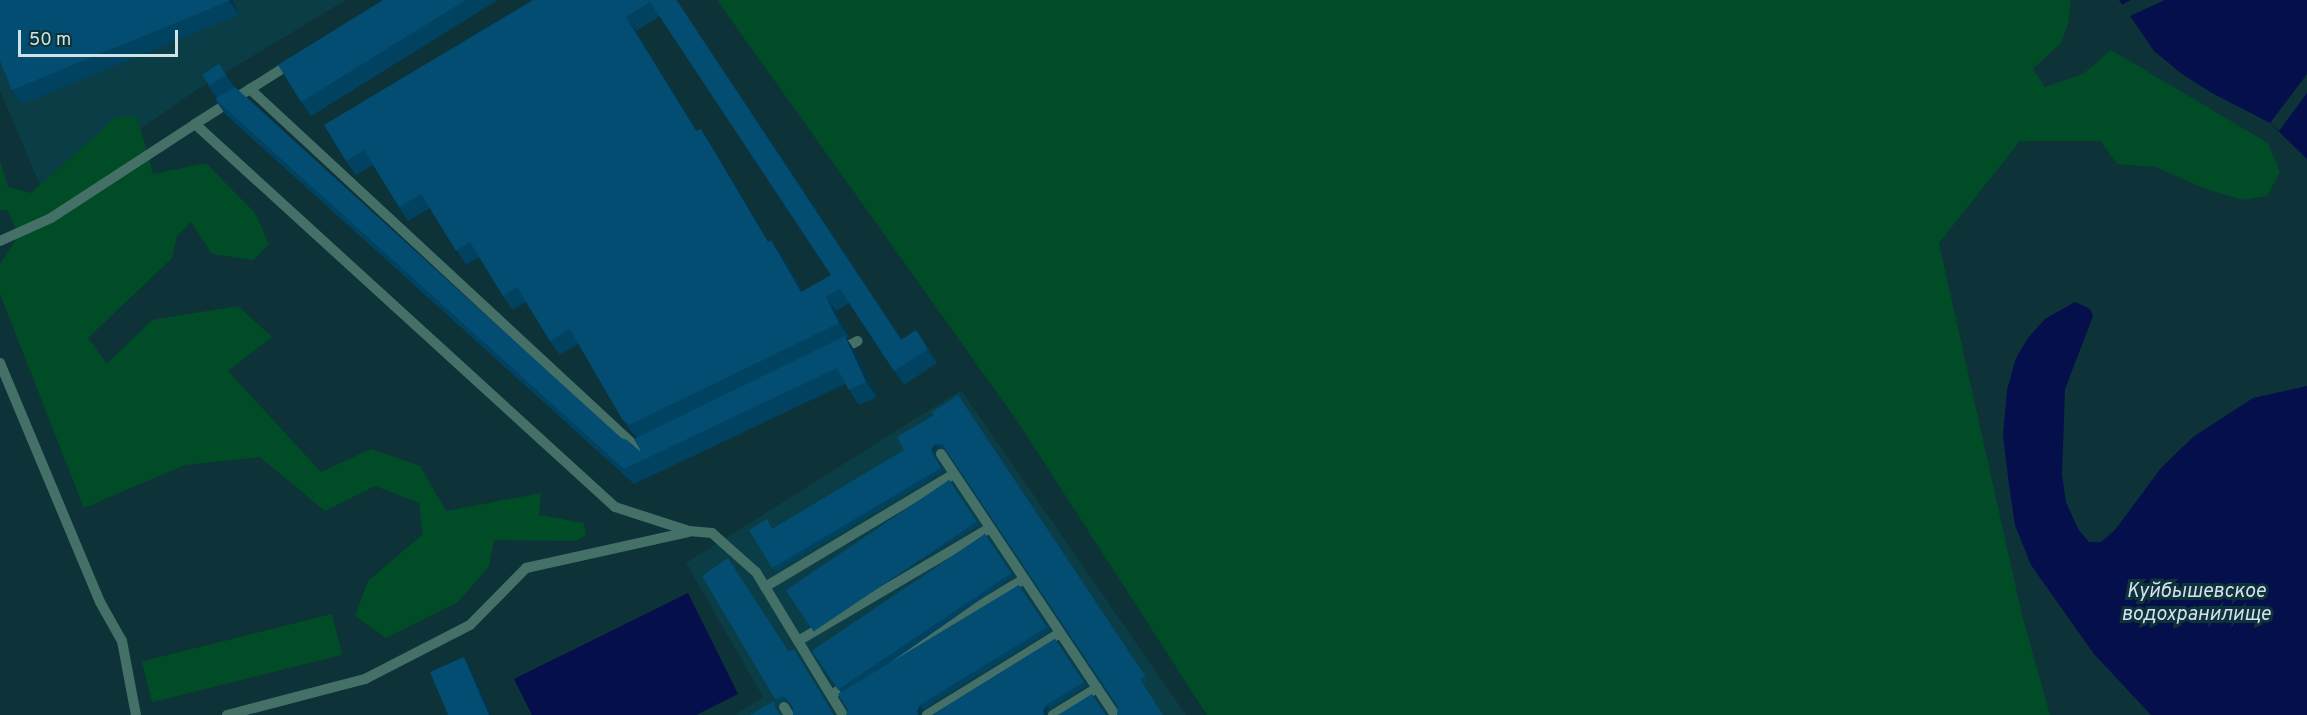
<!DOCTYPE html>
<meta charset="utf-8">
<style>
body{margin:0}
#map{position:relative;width:2307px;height:715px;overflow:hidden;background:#0d3238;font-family:Overpass,sans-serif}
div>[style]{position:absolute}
.built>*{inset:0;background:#0a3d45}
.green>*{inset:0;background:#004c26;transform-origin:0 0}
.water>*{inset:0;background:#050f4b}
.pier>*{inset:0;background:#0d3238}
.service>*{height:10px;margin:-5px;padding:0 5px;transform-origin:5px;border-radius:5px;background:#447068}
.wall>*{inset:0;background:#024261;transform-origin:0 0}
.shaded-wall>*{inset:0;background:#01364f}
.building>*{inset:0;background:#024d71;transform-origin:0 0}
span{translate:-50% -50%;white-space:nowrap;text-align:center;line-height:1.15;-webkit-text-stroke:6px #0d3238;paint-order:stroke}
.water-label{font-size:20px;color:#d6dff2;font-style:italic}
.scale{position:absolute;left:18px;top:30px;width:160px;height:27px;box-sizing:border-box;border:3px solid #cfe3e6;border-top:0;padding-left:8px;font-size:18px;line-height:21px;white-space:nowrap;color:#cfe3e6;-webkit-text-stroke:4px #0d3238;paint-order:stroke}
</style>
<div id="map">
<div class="built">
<div style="clip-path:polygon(0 0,346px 0,198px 89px,44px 195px,0 90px)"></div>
<div style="clip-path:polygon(961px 390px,1186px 715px,735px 715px,763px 697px,686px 563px)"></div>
</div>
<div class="green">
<div style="clip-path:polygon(717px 0,2071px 0,2068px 24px,2061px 43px,2033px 69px,2045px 87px,2083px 74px,2111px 50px,2268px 143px,2280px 172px,2267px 196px,2243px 200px,2206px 189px,2155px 167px,2117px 164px,2100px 141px,2020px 141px,1939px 243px,2022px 615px,2050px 715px,1207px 715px,1020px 425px)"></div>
<div style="clip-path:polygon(137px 116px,153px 174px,206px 163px,255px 213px,269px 244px,253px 260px,212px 254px,191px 222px,177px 236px,172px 258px,88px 338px,107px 364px,152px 320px,238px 306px,272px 337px,228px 371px,321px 472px,371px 449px,420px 466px,446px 511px,541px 493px,539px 515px,584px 523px,586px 535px,576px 541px,494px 540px,489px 566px,458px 602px,386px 638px,355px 616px,368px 581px,423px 534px,419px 503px,375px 486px,325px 511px,260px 457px,185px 465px,84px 508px,0 294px,0 264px,19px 235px,7px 210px,0 210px,0 161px,8px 187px,31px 193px,116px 117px)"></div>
<div style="left:332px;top:614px;width:42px;height:196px;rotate:76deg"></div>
</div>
<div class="water">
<div style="clip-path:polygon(2119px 0,2307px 0,2307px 159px,2270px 123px,2212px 93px,2182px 74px,2154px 51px)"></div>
<div style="clip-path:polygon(2075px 302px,2090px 309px,2093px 316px,2065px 389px,2062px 475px,2066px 502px,2078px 529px,2089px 542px,2101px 542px,2115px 530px,2161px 468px,2193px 437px,2253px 398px,2307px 386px,2307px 715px,2151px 715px,2094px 654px,2031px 565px,2015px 525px,2009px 485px,2003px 435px,2007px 390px,2016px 358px,2028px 338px,2045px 319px)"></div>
<div style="clip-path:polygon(688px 593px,738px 694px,696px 715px,532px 715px,514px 679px)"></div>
</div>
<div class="pier">
<div style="clip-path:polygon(2131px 0,2165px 0,2128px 17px,2121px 5px)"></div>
<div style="clip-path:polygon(2307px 74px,2307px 93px,2279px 131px,2270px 123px)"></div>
</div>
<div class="service">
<div style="left:250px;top:89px;width:526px;rotate:42.84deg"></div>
<div style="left:636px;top:447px;width:16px;rotate:-18deg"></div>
<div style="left:195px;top:124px;width:114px;rotate:-32.4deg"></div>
<div style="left:0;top:241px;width:56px;rotate:-24.3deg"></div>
<div style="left:51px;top:218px;width:172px;rotate:-33.1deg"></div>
<div style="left:195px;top:124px;width:568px;rotate:42.36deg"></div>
<div style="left:615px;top:507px;width:78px;rotate:18deg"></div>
<div style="left:689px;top:531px;width:23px;rotate:5deg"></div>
<div style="left:712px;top:533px;width:59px;rotate:41.6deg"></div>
<div style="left:756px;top:572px;width:167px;rotate:58.7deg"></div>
<div style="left:838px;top:351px;width:22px;rotate:-27deg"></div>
<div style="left:0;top:363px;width:259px;rotate:67.3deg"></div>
<div style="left:100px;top:602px;width:45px;rotate:60.6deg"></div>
<div style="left:122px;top:641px;width:75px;rotate:79.3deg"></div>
<div style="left:941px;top:454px;width:314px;rotate:56.3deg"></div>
<div style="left:765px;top:587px;width:220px;rotate:-30.9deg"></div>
<div style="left:798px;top:641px;width:223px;rotate:-30.5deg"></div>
<div style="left:831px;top:695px;width:225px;rotate:-31deg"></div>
<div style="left:784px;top:707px;width:9px;rotate:58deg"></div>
<div style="left:227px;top:715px;width:143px;rotate:-14.6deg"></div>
<div style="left:365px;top:679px;width:118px;rotate:-27.2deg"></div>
<div style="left:470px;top:625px;width:80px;rotate:-45.5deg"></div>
<div style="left:526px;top:568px;width:166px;rotate:-12.5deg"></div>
<div style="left:927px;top:715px;width:156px;rotate:-31.7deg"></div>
<div style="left:1053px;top:715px;width:52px;rotate:-31.5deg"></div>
</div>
<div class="wall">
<div style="clip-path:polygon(0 0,233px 0,239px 15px,22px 104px,12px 90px)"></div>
<div style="clip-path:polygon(383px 0,498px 0,311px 116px,301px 102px)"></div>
<div style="clip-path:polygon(evenodd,533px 0,677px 0,902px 340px,916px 330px,937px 363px,904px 385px,849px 303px,836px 311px,849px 337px,846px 338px,855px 351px,877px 397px,859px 405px,845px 384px,634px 484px,225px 114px,215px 99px,217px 98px,208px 86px,219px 64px,235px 88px,621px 438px,642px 453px,637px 438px,632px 433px,622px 419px,578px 344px,560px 355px,550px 341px,526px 302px,512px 310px,503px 296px,479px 257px,466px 265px,430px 208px,408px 221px,399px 207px,373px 165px,356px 175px,346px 161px,533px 0,660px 16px,831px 275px,803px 292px,781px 254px,769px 242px,710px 143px,697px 131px,636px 31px,660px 16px)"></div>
<div style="clip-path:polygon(958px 395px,1148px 680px,1142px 683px,1118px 707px,945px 448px,937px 447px,934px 454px,944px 471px,775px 572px,772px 568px,904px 450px,934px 415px)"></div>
<div style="clip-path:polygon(949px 480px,980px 525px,807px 627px,804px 623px)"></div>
<div style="left:985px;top:534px;width:51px;height:209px;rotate:55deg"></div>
<div style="clip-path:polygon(1019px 585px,1050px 631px,923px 709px,920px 715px,846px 715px)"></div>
<div style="clip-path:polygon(1055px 639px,1086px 686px,1049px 709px,1046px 715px,932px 715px)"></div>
<div style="clip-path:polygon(794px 649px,793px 707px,787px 700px,778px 703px,775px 699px,789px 651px)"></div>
</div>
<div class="shaded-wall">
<div style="clip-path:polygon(229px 0,233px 0,239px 15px,229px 1px)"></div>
<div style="clip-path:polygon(626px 17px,636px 31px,706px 146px,696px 131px)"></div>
<div style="clip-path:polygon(701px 129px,710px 143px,778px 256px,768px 242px)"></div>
<div style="clip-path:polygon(771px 240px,781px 254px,811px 307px,801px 292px)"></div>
<div style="clip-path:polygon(826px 297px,836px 311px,849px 337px,839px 323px)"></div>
<div style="clip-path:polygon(845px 336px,855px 351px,877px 397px,866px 382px)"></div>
<div style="clip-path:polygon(935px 444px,937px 447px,934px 454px,944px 471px,931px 450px)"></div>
<div style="clip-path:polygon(464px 657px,471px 669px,492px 715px,489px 715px)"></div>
<div style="clip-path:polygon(920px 705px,923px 709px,920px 715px,918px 715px,917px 711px)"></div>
<div style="clip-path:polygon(1046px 705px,1049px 709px,1046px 715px,1044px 715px,1043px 711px)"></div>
</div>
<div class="building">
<div style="clip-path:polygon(0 0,229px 0,229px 1px,12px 90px,0 61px)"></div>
<div style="clip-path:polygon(383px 0,466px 0,301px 102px,278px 65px)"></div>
<div style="clip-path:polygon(evenodd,533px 0,676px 0,901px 340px,916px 330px,928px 349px,894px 371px,840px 289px,826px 297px,839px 323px,629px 425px,622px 419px,570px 329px,550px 341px,517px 287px,503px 296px,470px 242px,456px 251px,421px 194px,399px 207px,364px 150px,346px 161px,324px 125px,533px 0,650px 2px,831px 275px,801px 292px,771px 240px,768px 242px,701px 129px,696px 131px,626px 17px,650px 2px)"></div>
<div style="left:219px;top:64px;width:13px;height:20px;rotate:58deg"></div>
<div style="clip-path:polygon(235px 87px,621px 438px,627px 440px,642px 453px,634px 439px,845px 336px,866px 382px,849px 390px,837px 368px,624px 469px,215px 99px)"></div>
<div style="clip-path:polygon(958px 395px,1145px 676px,1140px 679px,1163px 715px,1117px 715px,1118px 707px,942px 444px,935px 444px,931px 450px,941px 468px,772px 568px,749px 530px,767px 519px,772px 529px,904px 450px,897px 437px,934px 415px,932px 412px)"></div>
<div style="left:949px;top:480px;width:50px;height:197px;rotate:56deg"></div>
<div style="left:985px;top:534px;width:47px;height:209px;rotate:56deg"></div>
<div style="clip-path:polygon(728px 558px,789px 652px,794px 649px,834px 715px,793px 715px,793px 707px,784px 696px,775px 699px,702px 576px)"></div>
<div style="clip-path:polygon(1019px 585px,1047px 627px,920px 705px,917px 711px,918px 715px,846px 715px,848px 710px,838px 694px)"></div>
<div style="clip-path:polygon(1055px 639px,1084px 682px,1046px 705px,1043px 711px,1044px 715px,932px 715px)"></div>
<div style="clip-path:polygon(464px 657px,489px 715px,448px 715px,430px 672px)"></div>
<div style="clip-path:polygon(1092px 694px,1106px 715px,1058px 715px)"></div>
<div style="clip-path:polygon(774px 701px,775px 707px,781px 715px,750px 715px)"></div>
</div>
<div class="water-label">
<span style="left:2196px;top:604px">Куйбышевское<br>водохранилище</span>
</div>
<div class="scale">50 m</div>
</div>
